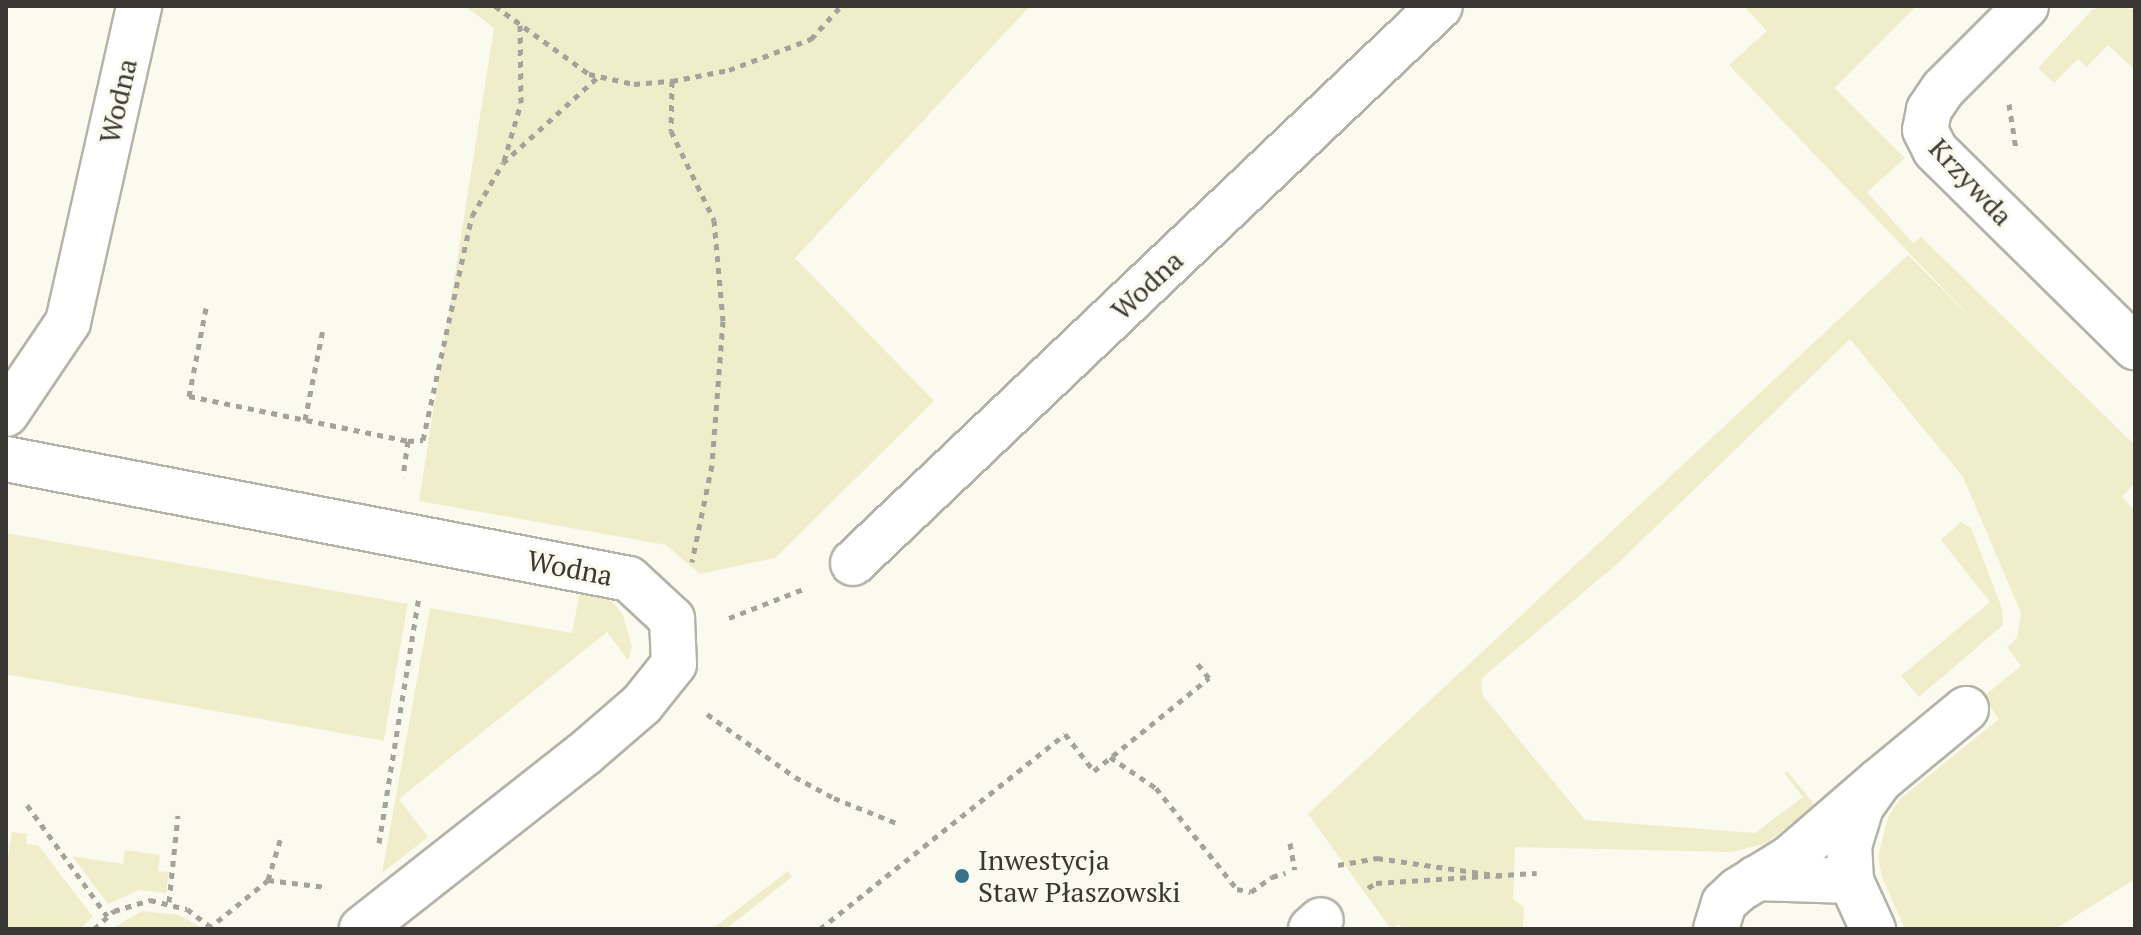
<!DOCTYPE html>
<meta charset="utf-8">
<style>
body{margin:0}
#map{position:relative;width:2141px;height:935px;overflow:hidden;background:#fbfaef;font-family:"PT Serif",serif}
div>[style]{position:absolute}
.green>*{inset:0;background:#f0edca;transform-origin:0 0}
.path>*{height:5px;margin-top:-2.5px;transform-origin:0;background:repeating-linear-gradient(90deg,#a4a39b 0 6px,transparent 0 12px)}
.roads{filter:drop-shadow(2px 0 #b4b3a8) drop-shadow(-2px 0 #b4b3a8) drop-shadow(0 2px #b4b3a8) drop-shadow(0 -2px #b4b3a8)}
.minor>*{height:44px;margin:-22px;padding:0 22px;transform-origin:22px;border-radius:22px;background:#fff}
.dots>*{width:22px;height:22px;translate:-50% -50%;box-sizing:border-box;border:4px solid #fbfaef;border-radius:50%}
span{translate:-50% -50%;white-space:nowrap;text-align:center;line-height:1.15;-webkit-text-stroke:6px #fbfaef;paint-order:stroke}
.street-label{font-size:28px;color:#393834}
.poi-label{font-size:28px;color:#393834}
.left{translate:0 -50%;text-align:left}
.frame{position:absolute;inset:0;border:8px solid #393834;pointer-events:none}
</style>
<div id="map">
<div class="green">
<div style="clip-path:polygon(465px 6px,1030px 6px,795px 258px,934px 401px,775px 558px,700px 574px,666px 545px,419px 501px,494px 28px)"></div>
<div style="clip-path:polygon(1744px 6px,1916px 6px,1835px 88px,1905px 158px,1867px 192px,1913px 243px,1921px 237px,2135px 445px,2135px 483px,2122px 497px,2135px 511px,2135px 879px,2055px 929px,1905px 929px,1882px 877px,1878px 857px,1888px 817px,1900px 799px,1999px 719px,1983px 697px,2021px 666px,2007px 647px,2017px 638px,2021px 613px,1963px 477px,1850px 339px,1617px 564px,1482px 678px,1481px 688px,1484px 697px,1585px 820px,1755px 833px,1803px 797px,1784px 773px,1787px 771px,1815px 805px,1767px 843px,1732px 852px,1515px 847px,1513px 899px,1524px 907px,1523px 929px,1403px 929px,1399px 924px,1391px 929px,1308px 814px,1908px 255px,1982px 329px,1729px 65px,1767px 31px)"></div>
<div style="clip-path:polygon(2103px 6px,2135px 9px,2135px 70px,2108px 45px,2087px 67px,2078px 59px,2054px 83px,2038px 68px,2092px 10px)"></div>
<div style="clip-path:polygon(1961px 522px,1971px 528px,2002px 608px,2003px 625px,1919px 697px,1901px 676px,1990px 602px,1941px 540px)"></div>
<div style="left:6px;top:533px;width:408px;height:139px;rotate:10deg"></div>
<div style="clip-path:polygon(581px 586px,613px 602px,623px 615px,632px 647px,628px 660px,607px 632px,399px 799px,428px 837px,382px 873px,430px 608px,572px 633px)"></div>
<div style="clip-path:polygon(12px 832px,27px 834px,26px 844px,38px 845px,93px 917px,80px 929px,6px 929px,6px 870px)"></div>
<div style="clip-path:polygon(125px 850px,160px 855px,158px 871px,169px 872px,166px 893px,139px 890px,108px 904px,72px 856px,123px 864px)"></div>
<div style="clip-path:polygon(788px 871px,792px 877px,726px 929px,712px 929px)"></div>
<div style="clip-path:polygon(142px 911px,179px 915px,202px 928px,111px 929px)"></div>
</div>
<div class="path">
<div style="left:495px;top:6px;width:116px;rotate:35.9deg"></div>
<div style="left:589px;top:74px;width:46px;rotate:12.5deg"></div>
<div style="left:634px;top:84px;width:38px;rotate:-5deg"></div>
<div style="left:672px;top:81px;width:58px;rotate:-10.9deg"></div>
<div style="left:729px;top:70px;width:88px;rotate:-20.7deg"></div>
<div style="left:811px;top:39px;width:45px;rotate:-47.7deg"></div>
<div style="left:672px;top:81px;width:50px;rotate:91.1deg"></div>
<div style="left:671px;top:131px;width:99px;rotate:64.2deg"></div>
<div style="left:714px;top:220px;width:101px;rotate:84.9deg"></div>
<div style="left:723px;top:321px;width:144px;rotate:94.4deg"></div>
<div style="left:712px;top:465px;width:99px;rotate:101.7deg"></div>
<div style="left:2009px;top:104px;width:46px;rotate:81.2deg"></div>
<div style="left:504px;top:161px;width:60px;rotate:-73.7deg"></div>
<div style="left:521px;top:103px;width:78px;rotate:-90.7deg"></div>
<div style="left:206px;top:308px;width:90px;rotate:100.9deg"></div>
<div style="left:189px;top:396px;width:224px;rotate:11.6deg"></div>
<div style="left:408px;top:441px;width:36px;rotate:98deg"></div>
<div style="left:305px;top:420px;width:93px;rotate:-78.8deg"></div>
<div style="left:408px;top:441px;width:15px;rotate:-4deg"></div>
<div style="left:423px;top:440px;width:229px;rotate:-77.7deg"></div>
<div style="left:472px;top:216px;width:61px;rotate:-59.7deg"></div>
<div style="left:503px;top:163px;width:130px;rotate:-42.2deg"></div>
<div style="left:729px;top:618px;width:83px;rotate:-21.3deg"></div>
<div style="left:707px;top:714px;width:108px;rotate:35.6deg"></div>
<div style="left:795px;top:777px;width:44px;rotate:28.3deg"></div>
<div style="left:834px;top:798px;width:70px;rotate:21.8deg"></div>
<div style="left:1110px;top:757px;width:55px;rotate:34deg"></div>
<div style="left:1156px;top:788px;width:129px;rotate:51.3deg"></div>
<div style="left:1237px;top:889px;width:14px;rotate:12deg"></div>
<div style="left:1251px;top:892px;width:26px;rotate:-36deg"></div>
<div style="left:1272px;top:877px;width:14px;rotate:-17deg"></div>
<div style="left:27px;top:805px;width:137px;rotate:54.2deg"></div>
<div style="left:379px;top:843px;width:250px;rotate:-80.8deg"></div>
<div style="left:1290px;top:843px;width:27px;rotate:80deg"></div>
<div style="left:1338px;top:865px;width:40px;rotate:-10deg"></div>
<div style="left:1377px;top:858px;width:125px;rotate:8.3deg"></div>
<div style="left:268px;top:880px;width:48px;rotate:-73.1deg"></div>
<div style="left:1368px;top:888px;width:9px;rotate:-32deg"></div>
<div style="left:1376px;top:883px;width:161px;rotate:-3.6deg"></div>
<div style="left:169px;top:902px;width:87px;rotate:-84.1deg"></div>
<div style="left:94px;top:929px;width:27px;rotate:-42deg"></div>
<div style="left:114px;top:911px;width:38px;rotate:-17deg"></div>
<div style="left:150px;top:900px;width:38px;rotate:14deg"></div>
<div style="left:187px;top:909px;width:30px;rotate:37deg"></div>
<div style="left:208px;top:929px;width:77px;rotate:-39.2deg"></div>
<div style="left:268px;top:880px;width:58px;rotate:6.9deg"></div>
<div style="left:820px;top:929px;width:313px;rotate:-38.5deg"></div>
<div style="left:1065px;top:734px;width:47px;rotate:51.9deg"></div>
<div style="left:1094px;top:771px;width:148px;rotate:-39deg"></div>
<div style="left:1209px;top:678px;width:21px;rotate:-129deg"></div>
</div>
<div class="roads">
<div class="minor">
<div style="left:2026px;top:6px;width:117px;rotate:135deg"></div>
<div style="left:1943px;top:89px;width:25px;rotate:124deg"></div>
<div style="left:1929px;top:110px;width:20px;rotate:101deg"></div>
<div style="left:1925px;top:130px;width:22px;rotate:63deg"></div>
<div style="left:1935px;top:150px;width:281px;rotate:44.6deg"></div>
<div style="left:6px;top:414px;width:111px;rotate:-56deg"></div>
<div style="left:68px;top:322px;width:324px;rotate:-77.3deg"></div>
<div style="left:6px;top:459px;width:634px;rotate:10.9deg"></div>
<div style="left:629px;top:579px;width:59px;rotate:42.9deg"></div>
<div style="left:672px;top:619px;width:45px;rotate:87.5deg"></div>
<div style="left:674px;top:664px;width:51px;rotate:128.7deg"></div>
<div style="left:642px;top:704px;width:77px;rotate:139.2deg"></div>
<div style="left:584px;top:754px;width:283px;rotate:141.8deg"></div>
<div style="left:853px;top:563px;width:809px;rotate:-43.5deg"></div>
<div style="left:1756px;top:878px;width:95px;rotate:1.8deg"></div>
<div style="left:1851px;top:881px;width:53px;rotate:65.4deg"></div>
<div style="left:1851px;top:881px;width:35px;rotate:-93deg"></div>
<div style="left:1849px;top:846px;width:41px;rotate:-72.9deg"></div>
<div style="left:1861px;top:807px;width:32px;rotate:-55deg"></div>
<div style="left:1879px;top:781px;width:113px;rotate:-39.6deg"></div>
<div style="left:1311px;top:929px;width:13px;rotate:-42deg"></div>
<div style="left:1716px;top:929px;width:27px;rotate:-73deg"></div>
<div style="left:1724px;top:903px;width:19px;rotate:-43deg"></div>
<div style="left:1738px;top:890px;width:61px;rotate:-31.6deg"></div>
<div style="left:1790px;top:858px;width:118px;rotate:-40.9deg"></div>
</div>
</div>
<div class="dots">
<div style="left:962px;top:876px;background:#39708b"></div>
</div>
<div class="street-label">
<span style="left:118px;top:101px;rotate:-77deg">Wodna</span>
<span style="left:1971px;top:182px;rotate:47deg">Krzywda</span>
<span style="left:1147px;top:285px;rotate:-43deg">Wodna</span>
<span style="left:570px;top:568px;rotate:11deg">Wodna</span>
</div>
<div class="poi-label">
<span class="left" style="left:978px;top:876px">Inwestycja<br>Staw Płaszowski</span>
</div>
<div class="frame"></div>
</div>
